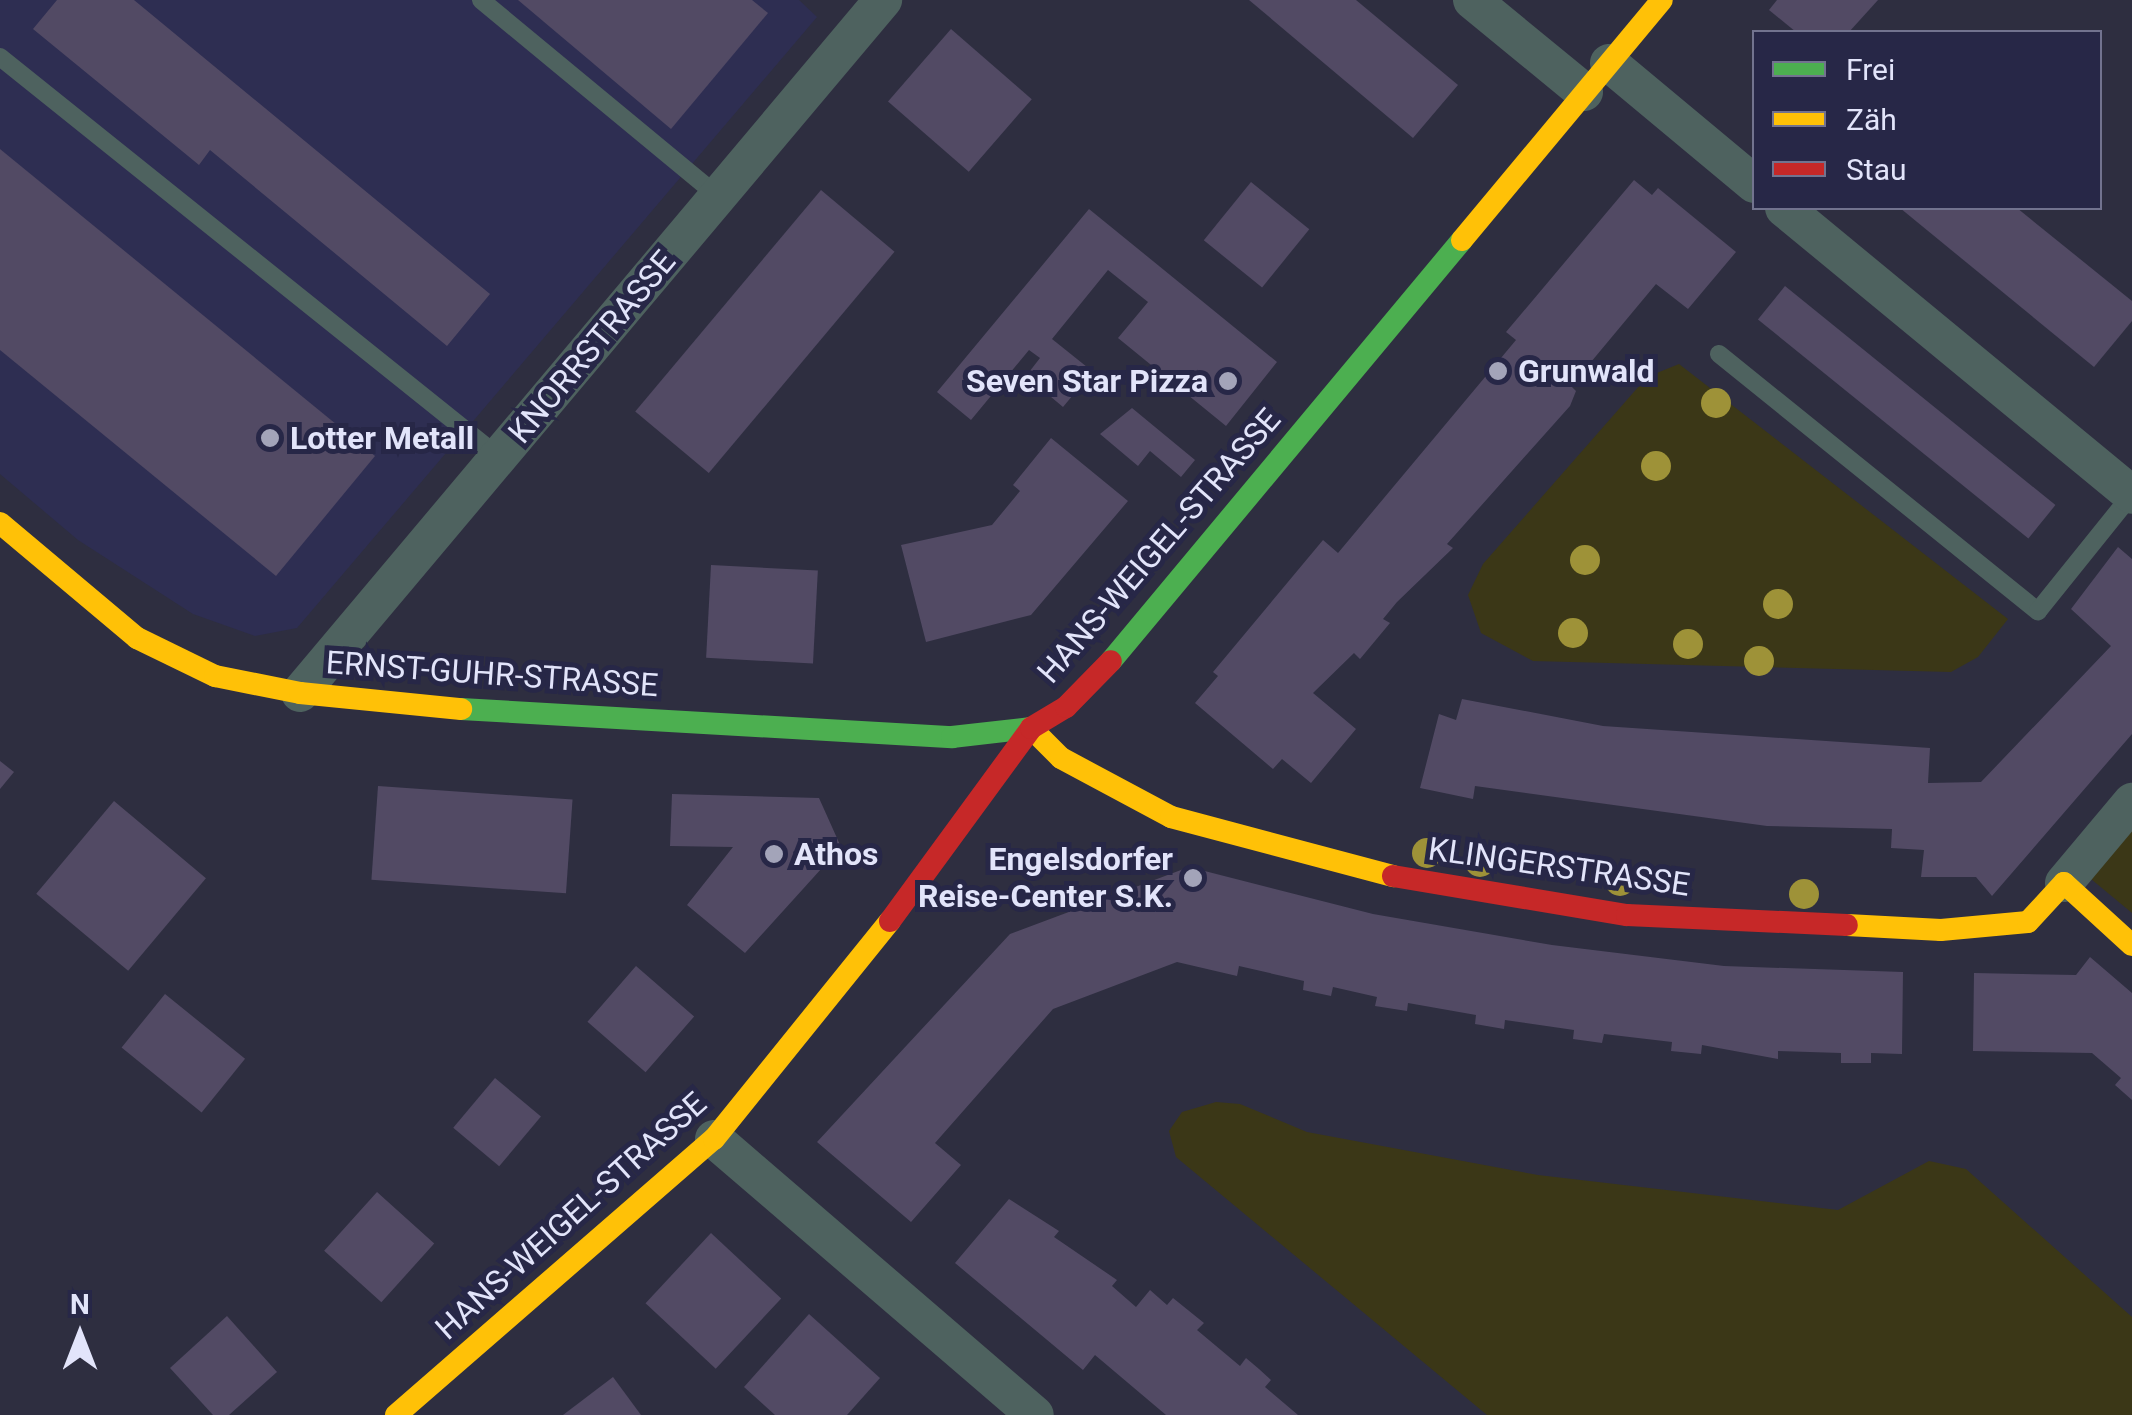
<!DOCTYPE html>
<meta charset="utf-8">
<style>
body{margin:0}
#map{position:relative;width:2132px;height:1415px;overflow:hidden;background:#2e2e40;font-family:Roboto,sans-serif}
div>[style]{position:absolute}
.built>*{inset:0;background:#2e2e52}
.green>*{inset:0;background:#3b3717}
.building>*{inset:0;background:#524a64;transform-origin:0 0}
.lane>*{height:18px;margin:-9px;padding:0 9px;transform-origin:9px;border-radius:9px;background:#4e625f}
.street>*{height:38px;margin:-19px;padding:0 19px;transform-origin:19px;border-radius:19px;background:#4e625f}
.fast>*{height:22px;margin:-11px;padding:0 11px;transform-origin:11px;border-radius:11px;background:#4caf50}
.slow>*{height:22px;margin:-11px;padding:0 11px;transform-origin:11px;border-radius:11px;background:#ffc107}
.jam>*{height:22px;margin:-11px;padding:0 11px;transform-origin:11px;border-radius:11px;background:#c62828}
.trees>*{width:30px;height:30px;margin:-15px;border-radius:50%;background:#9e9238}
.dots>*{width:28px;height:28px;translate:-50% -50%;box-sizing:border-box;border:5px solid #272747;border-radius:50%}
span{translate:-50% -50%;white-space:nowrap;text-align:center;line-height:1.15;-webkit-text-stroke:10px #272747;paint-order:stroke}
.street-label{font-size:32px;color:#e2e4fa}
.poi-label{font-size:32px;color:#e2e4fa;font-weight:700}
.left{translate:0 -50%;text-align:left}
.right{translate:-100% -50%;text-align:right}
.legend{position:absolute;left:1752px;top:30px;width:350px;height:180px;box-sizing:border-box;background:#272747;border:2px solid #72738f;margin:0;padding:12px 18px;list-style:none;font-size:30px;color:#e2e4fa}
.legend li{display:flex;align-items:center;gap:20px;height:50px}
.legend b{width:50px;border:2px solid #72738f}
.north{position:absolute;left:30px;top:1285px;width:100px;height:100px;-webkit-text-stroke:8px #272747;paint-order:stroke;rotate:0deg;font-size:28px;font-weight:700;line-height:40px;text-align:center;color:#e2e4fa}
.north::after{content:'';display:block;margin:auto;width:35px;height:45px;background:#e2e4fa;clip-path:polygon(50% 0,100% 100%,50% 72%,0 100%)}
</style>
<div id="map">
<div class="built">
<div style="clip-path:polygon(0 0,799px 0,817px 17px,297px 628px,255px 636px,193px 614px,78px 540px,0 474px)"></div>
</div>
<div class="green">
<div style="clip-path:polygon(1679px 364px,2008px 619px,1978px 657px,1951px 672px,1533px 661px,1481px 633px,1468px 595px,1483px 564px,1647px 377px)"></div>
<div style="clip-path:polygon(2132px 829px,2132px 913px,2091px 879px)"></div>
<div style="clip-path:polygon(1216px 1102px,1240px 1104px,1307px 1132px,1538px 1175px,1838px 1210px,1929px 1161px,1966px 1169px,2132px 1317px,2132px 1415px,1487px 1415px,1176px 1157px,1169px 1131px,1182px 1112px)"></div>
</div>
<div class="building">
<div style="clip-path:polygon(57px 0,134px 0,490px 294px,447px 346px,210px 150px,199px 165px,33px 29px)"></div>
<div style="clip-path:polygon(518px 0,752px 0,768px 13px,671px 129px)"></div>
<div style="clip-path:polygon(1249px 0,1356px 0,1458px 85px,1413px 138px)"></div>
<div style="clip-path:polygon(1777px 0,1878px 0,1849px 32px,1796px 32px,1769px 10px)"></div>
<div style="left:951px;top:29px;width:107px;height:96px;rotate:41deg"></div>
<div style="clip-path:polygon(0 149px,375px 456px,276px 576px,0 350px)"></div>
<div style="clip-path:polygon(1634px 180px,1652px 195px,1658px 188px,1736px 252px,1688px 309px,1656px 284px,1571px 386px,1576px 391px,1570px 406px,1447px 544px,1453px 548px,1397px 602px,1383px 619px,1390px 623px,1360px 659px,1354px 653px,1313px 693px,1356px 729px,1311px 783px,1282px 759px,1273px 769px,1195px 703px,1218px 676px,1213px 672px,1323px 540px,1338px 553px,1516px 340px,1506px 332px)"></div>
<div style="left:1251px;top:182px;width:75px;height:75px;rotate:39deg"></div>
<div style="left:821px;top:190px;width:96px;height:289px;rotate:40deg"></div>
<div style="clip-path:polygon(1900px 208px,2017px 208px,2132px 301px,2132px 321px,2094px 367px)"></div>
<div style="clip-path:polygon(1089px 209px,1277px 362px,1226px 426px,1118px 338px,1148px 302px,1108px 270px,1052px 339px,1097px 375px,1082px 393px,1078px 389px,1063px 407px,1026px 376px,1040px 358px,1029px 350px,971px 420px,937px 392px)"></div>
<div style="left:1785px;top:286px;width:348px;height:43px;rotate:39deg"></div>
<div style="clip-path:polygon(1132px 408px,1195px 460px,1181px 477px,1150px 451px,1138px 466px,1100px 434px)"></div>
<div style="clip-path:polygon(1051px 438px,1128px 501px,1031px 615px,926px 642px,901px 545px,992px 525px,1020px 491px,1013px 485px)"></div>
<div style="clip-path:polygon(2118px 547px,2132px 559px,2132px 734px,1992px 896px,1976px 877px,1921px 877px,1924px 850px,1891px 848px,1892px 829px,1767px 826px,1475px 786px,1473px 799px,1420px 788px,1439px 714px,1456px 720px,1462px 699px,1603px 726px,1930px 748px,1928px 783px,1981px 782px,2111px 646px,2071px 609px)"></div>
<div style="left:711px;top:565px;width:107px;height:93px;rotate:3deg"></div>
<div style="clip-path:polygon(0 761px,14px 772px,0 789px)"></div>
<div style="left:378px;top:786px;width:195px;height:94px;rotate:4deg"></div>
<div style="clip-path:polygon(672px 794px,819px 798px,841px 847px,745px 953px,687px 905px,733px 847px,670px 846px)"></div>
<div style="left:114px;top:801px;width:120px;height:121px;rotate:40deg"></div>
<div style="clip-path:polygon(1189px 867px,1373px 914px,1552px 945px,1724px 966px,1903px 972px,1902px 1054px,1871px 1053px,1871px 1063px,1841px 1063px,1841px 1053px,1778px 1051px,1778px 1059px,1702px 1045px,1701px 1054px,1671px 1051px,1672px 1042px,1604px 1034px,1602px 1043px,1573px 1039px,1574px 1030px,1505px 1020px,1504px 1029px,1475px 1024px,1476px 1015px,1408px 1003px,1407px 1011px,1375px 1006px,1377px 997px,1333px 987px,1331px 996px,1303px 990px,1304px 981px,1239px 966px,1237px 976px,1177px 962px,1053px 1009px,935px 1143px,961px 1165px,911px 1222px,817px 1142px,1010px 934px)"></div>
<div style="clip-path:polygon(2090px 957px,2132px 993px,2132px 1100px,2115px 1085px,2121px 1078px,2092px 1053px,1973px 1051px,1974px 973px,2076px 975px)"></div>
<div style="left:636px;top:966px;width:77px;height:74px;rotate:41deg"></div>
<div style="left:165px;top:994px;width:103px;height:69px;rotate:39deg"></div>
<div style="left:495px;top:1078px;width:60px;height:65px;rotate:40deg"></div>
<div style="left:377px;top:1192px;width:77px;height:79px;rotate:42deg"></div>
<div style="clip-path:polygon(1009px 1199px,1059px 1231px,1054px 1237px,1117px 1280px,1112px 1286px,1136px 1307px,1150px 1290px,1167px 1305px,1173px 1298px,1204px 1323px,1197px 1330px,1240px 1366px,1246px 1358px,1259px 1369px,1271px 1380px,1265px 1387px,1298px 1415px,1166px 1415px,1095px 1355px,1083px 1370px,955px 1263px)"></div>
<div style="left:711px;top:1233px;width:96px;height:96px;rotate:43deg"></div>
<div style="clip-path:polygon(809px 1314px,880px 1378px,847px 1415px,775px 1415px,744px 1387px)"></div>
<div style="clip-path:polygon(227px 1316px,277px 1372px,229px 1415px,213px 1415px,170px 1368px)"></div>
<div style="clip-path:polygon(613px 1377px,641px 1415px,563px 1415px)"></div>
</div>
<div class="lane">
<div style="left:481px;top:0;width:308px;rotate:39.6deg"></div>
<div style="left:0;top:57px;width:640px;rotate:38.72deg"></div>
<div style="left:1719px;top:354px;width:410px;rotate:38.9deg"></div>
<div style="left:2038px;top:611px;width:150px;rotate:-51.2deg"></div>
</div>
<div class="street">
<div style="left:1472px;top:0;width:145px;rotate:39.4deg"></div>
<div style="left:1609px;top:63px;width:189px;rotate:39.8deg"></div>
<div style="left:1784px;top:208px;width:451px;rotate:39.5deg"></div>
<div style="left:300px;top:693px;width:906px;rotate:-49.93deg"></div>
<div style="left:2064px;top:883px;width:106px;rotate:-50deg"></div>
<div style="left:714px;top:1139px;width:423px;rotate:40.7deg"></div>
</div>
<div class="fast">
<div style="left:1111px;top:661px;width:548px;rotate:-50.18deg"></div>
<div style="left:461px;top:709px;width:492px;rotate:3.3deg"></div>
<div style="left:952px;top:737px;width:80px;rotate:-6.5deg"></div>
</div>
<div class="slow">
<div style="left:1462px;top:240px;width:312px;rotate:-50.2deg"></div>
<div style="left:0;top:523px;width:179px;rotate:40deg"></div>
<div style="left:137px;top:638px;width:87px;rotate:26deg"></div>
<div style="left:215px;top:676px;width:87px;rotate:11.3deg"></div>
<div style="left:300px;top:693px;width:162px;rotate:5.7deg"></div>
<div style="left:1031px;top:728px;width:42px;rotate:45deg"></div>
<div style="left:1061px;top:758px;width:125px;rotate:28.2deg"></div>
<div style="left:1171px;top:817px;width:230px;rotate:14.9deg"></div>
<div style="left:1847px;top:925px;width:94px;rotate:3deg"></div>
<div style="left:1941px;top:930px;width:87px;rotate:-5.3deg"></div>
<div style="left:2028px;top:922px;width:53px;rotate:-47.3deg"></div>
<div style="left:2064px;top:883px;width:92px;rotate:42.4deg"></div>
<div style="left:396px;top:1415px;width:421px;rotate:-41deg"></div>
<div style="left:714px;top:1139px;width:280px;rotate:-51.1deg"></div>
</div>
<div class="jam">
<div style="left:1393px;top:876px;width:237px;rotate:9.5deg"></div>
<div style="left:1627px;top:915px;width:220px;rotate:2.6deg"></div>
<div style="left:890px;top:921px;width:239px;rotate:-53.8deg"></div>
<div style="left:1031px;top:728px;width:41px;rotate:-31deg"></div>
<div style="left:1066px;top:707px;width:64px;rotate:-45.6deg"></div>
</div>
<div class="trees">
<div style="left:1716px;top:403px"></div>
<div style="left:1656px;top:466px"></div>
<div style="left:1585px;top:560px"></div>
<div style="left:1778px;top:604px"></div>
<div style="left:1573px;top:633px"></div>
<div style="left:1688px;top:644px"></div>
<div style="left:1759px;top:661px"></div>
<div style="left:1427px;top:853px"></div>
<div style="left:1480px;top:862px"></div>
<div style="left:1620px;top:881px"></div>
<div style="left:1804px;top:894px"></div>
</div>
<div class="dots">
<div style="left:1498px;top:371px;background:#a3a4b9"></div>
<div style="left:1228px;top:381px;background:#a3a4b9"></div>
<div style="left:270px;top:438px;background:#a3a4b9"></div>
<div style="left:774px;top:854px;background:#a3a4b9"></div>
<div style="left:1193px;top:878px;background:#a3a4b9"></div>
</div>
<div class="street-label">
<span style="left:592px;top:347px;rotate:-50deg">KNORRSTRASSE</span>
<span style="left:1159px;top:546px;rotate:-49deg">HANS-WEIGEL-STRASSE</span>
<span style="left:492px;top:674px;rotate:4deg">ERNST-GUHR-STRASSE</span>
<span style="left:1559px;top:867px;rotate:8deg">KLINGERSTRASSE</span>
<span style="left:571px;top:1216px;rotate:-42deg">HANS-WEIGEL-STRASSE</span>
</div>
<div class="poi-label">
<span class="left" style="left:1518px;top:371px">Grunwald</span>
<span class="right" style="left:1208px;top:381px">Seven Star Pizza</span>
<span class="left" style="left:290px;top:438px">Lotter Metall</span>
<span class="left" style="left:794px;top:854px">Athos</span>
<span class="right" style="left:1173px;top:878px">Engelsdorfer<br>Reise-Center S.K.</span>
</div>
<ul class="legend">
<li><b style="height:12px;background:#4caf50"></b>Frei</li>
<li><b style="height:12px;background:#ffc107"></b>Zäh</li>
<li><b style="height:12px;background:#c62828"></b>Stau</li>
</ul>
<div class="north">N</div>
</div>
